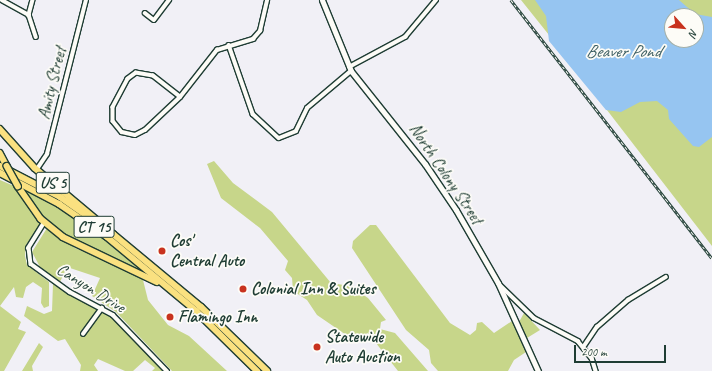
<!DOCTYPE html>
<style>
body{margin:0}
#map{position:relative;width:712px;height:371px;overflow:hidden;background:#f1f0f6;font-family:Caveat,sans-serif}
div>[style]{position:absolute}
.green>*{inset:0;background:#c7d68a}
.water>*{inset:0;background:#96c5f1}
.roads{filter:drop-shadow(1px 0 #1f3d34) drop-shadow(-1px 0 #1f3d34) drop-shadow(0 1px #1f3d34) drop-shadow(0 -1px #1f3d34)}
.street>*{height:3.5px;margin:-1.75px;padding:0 1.75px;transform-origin:1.75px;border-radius:1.75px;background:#fdfcf7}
.secondary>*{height:5px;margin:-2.5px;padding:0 2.5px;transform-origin:2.5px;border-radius:2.5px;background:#fdfcf7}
.primary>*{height:5.5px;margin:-2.75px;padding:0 2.75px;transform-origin:2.75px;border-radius:2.75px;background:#fae180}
.highway>*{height:6px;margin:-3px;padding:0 3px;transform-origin:3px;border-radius:3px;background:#fae180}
.rail>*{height:2.5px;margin-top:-1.25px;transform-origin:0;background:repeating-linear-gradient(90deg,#fdfcf7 0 3px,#1f3d34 0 6px);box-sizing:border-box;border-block:1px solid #1f3d34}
.bridges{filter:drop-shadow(1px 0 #1f3d34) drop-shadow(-1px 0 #1f3d34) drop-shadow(0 1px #1f3d34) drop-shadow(0 -1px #1f3d34)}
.primary-bridge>*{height:5.5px;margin:-2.75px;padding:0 2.75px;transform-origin:2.75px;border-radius:2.75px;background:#fae180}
.dots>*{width:11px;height:11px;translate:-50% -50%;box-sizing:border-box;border:2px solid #fdfcf7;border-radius:50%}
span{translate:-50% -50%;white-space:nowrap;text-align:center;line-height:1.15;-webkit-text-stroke:3.5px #fdfcf7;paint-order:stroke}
.shield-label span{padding:1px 3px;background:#fdfcf7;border:1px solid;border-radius:3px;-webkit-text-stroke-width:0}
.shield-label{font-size:16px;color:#1f3d34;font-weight:700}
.street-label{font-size:17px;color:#1f3d34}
.poi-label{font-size:17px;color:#1f3d34;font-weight:700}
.left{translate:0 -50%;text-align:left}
.water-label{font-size:18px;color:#3d5f63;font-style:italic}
.north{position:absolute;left:664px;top:8px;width:40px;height:40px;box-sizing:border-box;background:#fdfcf7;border:1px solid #a4b0a9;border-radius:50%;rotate:117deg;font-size:11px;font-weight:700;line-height:16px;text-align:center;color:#1f3d34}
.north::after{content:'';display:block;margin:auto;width:14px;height:18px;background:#c8321e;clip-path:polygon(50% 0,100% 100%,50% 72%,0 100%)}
.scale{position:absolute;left:574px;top:345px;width:92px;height:18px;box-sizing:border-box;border:2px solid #1f3d34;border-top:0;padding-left:5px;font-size:12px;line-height:14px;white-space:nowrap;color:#1f3d34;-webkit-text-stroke:3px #fdfcf7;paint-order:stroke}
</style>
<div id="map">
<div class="green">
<div style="clip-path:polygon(evenodd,521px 0,712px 0,712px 246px,549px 35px,521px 0,672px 16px,696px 16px,696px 40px,672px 40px,672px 16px)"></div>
<div style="clip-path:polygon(214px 161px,233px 183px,272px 212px,331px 283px,350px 286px,368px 298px,386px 320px,381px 322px,380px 329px,395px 333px,428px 371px,398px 371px,368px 333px,352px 339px,317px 315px,307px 300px,293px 291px,292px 278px,285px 270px,288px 261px,260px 228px,221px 198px,207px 164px)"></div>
<div style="clip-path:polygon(0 180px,14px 186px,41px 223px,26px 245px,25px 256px,27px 265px,49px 282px,49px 306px,44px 308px,41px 303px,42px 288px,33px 282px,26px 287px,23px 298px,16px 297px,14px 287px,0 306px,21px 322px,18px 329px,26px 332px,4px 371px,0 371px)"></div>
<div style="clip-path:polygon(23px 187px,89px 227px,139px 269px,61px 233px,37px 210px)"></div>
<div style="clip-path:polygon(370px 225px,376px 225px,450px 323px,470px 335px,476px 330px,477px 323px,482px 322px,494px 333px,512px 321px,526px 352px,514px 360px,508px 371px,438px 371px,431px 363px,429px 350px,406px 330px,352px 248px,353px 241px)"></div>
<div style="clip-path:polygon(47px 228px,75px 248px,131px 271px,143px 280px,148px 300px,168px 325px,189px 336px,227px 371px,172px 371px,116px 312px,92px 296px,100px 278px,67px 267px,60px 282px,40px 267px,32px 252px)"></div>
<div style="clip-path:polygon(53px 284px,116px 320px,165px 371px,152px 371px,155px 368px,145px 360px,133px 371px,125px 371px,98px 359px,94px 365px,98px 371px,80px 371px,81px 365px,65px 339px,58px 341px,24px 316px,27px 306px,44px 314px,52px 311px)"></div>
<div style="clip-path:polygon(524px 313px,540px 330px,527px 338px,519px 322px)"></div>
<div style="clip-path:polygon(39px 343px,43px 347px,32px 366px,33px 371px,22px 371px)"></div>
</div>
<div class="water">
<div style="clip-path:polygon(evenodd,535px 0,679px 0,695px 14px,712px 17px,712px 137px,699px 147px,693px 146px,669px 119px,668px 110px,657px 101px,640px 102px,621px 112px,606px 110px,549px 41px,546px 16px,535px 0,672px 16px,696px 16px,696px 40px,672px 40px,672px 16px)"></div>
</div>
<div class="roads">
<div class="street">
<div style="left:2px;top:0;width:31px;rotate:29deg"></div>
<div style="left:33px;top:0;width:16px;rotate:105deg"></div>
<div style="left:29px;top:15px;width:23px;rotate:72deg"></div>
<div style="left:145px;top:13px;width:11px;rotate:38deg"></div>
<div style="left:154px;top:20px;width:25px;rotate:-53deg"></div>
<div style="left:229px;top:45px;width:73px;rotate:70.8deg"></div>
<div style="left:253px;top:114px;width:35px;rotate:43deg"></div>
<div style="left:279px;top:138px;width:18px;rotate:-22deg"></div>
<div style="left:296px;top:131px;width:25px;rotate:-64deg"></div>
<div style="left:307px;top:108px;width:57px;rotate:-40.1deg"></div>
<div style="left:349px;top:67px;width:64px;rotate:-28.2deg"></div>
<div style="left:405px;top:37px;width:48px;rotate:-50deg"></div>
<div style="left:180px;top:97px;width:34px;rotate:-142deg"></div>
<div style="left:153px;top:76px;width:17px;rotate:-170deg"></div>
<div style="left:136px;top:73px;width:10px;rotate:143deg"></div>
<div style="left:128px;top:79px;width:32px;rotate:118deg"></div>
<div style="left:113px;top:107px;width:14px;rotate:90deg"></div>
<div style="left:113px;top:121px;width:14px;rotate:51deg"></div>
<div style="left:122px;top:132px;width:13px;rotate:13deg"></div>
<div style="left:135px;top:135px;width:11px;rotate:-27deg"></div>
<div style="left:145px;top:130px;width:48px;rotate:-43.3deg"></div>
<div style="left:180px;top:97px;width:60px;rotate:-51.8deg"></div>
<div style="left:217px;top:50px;width:38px;rotate:-17deg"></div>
<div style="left:253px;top:39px;width:11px;rotate:-49deg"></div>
<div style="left:260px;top:31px;width:32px;rotate:-77deg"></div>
<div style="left:37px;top:169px;width:18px;rotate:-56deg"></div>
<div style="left:47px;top:154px;width:159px;rotate:-75.8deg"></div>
<div style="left:45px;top:222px;width:31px;rotate:122deg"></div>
<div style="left:29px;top:248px;width:16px;rotate:83deg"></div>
<div style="left:31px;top:264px;width:48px;rotate:35.7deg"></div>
<div style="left:70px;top:292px;width:49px;rotate:28.1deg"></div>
<div style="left:113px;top:315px;width:78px;rotate:46deg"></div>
<div style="left:500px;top:285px;width:47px;rotate:44.1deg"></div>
<div style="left:534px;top:318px;width:50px;rotate:27.6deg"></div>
<div style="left:578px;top:341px;width:22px;rotate:51deg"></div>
<div style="left:592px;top:358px;width:14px;rotate:73deg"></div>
<div style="left:83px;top:334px;width:32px;rotate:-54deg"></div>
<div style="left:584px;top:346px;width:23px;rotate:-56deg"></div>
<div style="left:597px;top:327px;width:41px;rotate:-41.1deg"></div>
<div style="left:628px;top:300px;width:44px;rotate:-31.2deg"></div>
</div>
<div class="secondary">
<div style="left:322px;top:0;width:77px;rotate:67.8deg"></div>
<div style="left:351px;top:71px;width:119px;rotate:51.5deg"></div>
<div style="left:425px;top:164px;width:55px;rotate:56deg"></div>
<div style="left:456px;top:210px;width:84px;rotate:60.1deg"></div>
<div style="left:498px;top:283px;width:97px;rotate:65.6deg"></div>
</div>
<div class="primary">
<div style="left:0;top:129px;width:52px;rotate:48.1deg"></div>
<div style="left:35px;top:168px;width:98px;rotate:40deg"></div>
<div style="left:0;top:153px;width:15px;rotate:62deg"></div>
<div style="left:18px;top:186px;width:40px;rotate:55.1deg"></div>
<div style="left:41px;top:219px;width:28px;rotate:39deg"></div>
<div style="left:63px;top:237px;width:104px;rotate:25.6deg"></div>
</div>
<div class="highway">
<div style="left:0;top:166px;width:68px;rotate:27.3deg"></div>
<div style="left:60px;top:197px;width:65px;rotate:34.9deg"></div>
<div style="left:113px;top:234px;width:114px;rotate:39.7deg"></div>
<div style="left:201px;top:307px;width:92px;rotate:44.1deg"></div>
<div style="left:0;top:173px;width:67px;rotate:27.7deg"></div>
<div style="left:59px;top:204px;width:58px;rotate:34.5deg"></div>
<div style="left:107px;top:237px;width:116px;rotate:39.7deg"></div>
<div style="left:196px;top:311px;width:86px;rotate:44.5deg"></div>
</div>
</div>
<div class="rail">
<div style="left:511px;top:0;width:327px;rotate:52.1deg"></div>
</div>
<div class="bridges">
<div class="primary-bridge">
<div style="left:7px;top:166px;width:23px;rotate:61deg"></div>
</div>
</div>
<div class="dots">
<div style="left:162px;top:251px;background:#c8321e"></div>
<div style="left:243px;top:289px;background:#c8321e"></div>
<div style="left:170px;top:317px;background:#c8321e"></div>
<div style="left:317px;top:347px;background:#c8321e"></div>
</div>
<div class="shield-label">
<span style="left:53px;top:183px">US 5</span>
<span style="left:94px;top:227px">CT 15</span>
</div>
<div class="street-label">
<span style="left:52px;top:83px;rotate:-76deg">Amity Street</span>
<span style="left:446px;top:174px;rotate:56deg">North Colony Street</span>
<span style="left:91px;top:288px;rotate:32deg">Canyon Drive</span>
</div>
<div class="poi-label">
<span class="left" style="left:170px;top:251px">Cos'<br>Central Auto</span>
<span class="left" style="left:251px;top:289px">Colonial Inn &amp; Suites</span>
<span class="left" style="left:178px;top:317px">Flamingo Inn</span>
<span class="left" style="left:325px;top:347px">Statewide<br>Auto Auction</span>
</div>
<div class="water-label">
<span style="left:623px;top:51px">Beaver Pond</span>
</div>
<div class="north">N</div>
<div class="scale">200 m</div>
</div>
